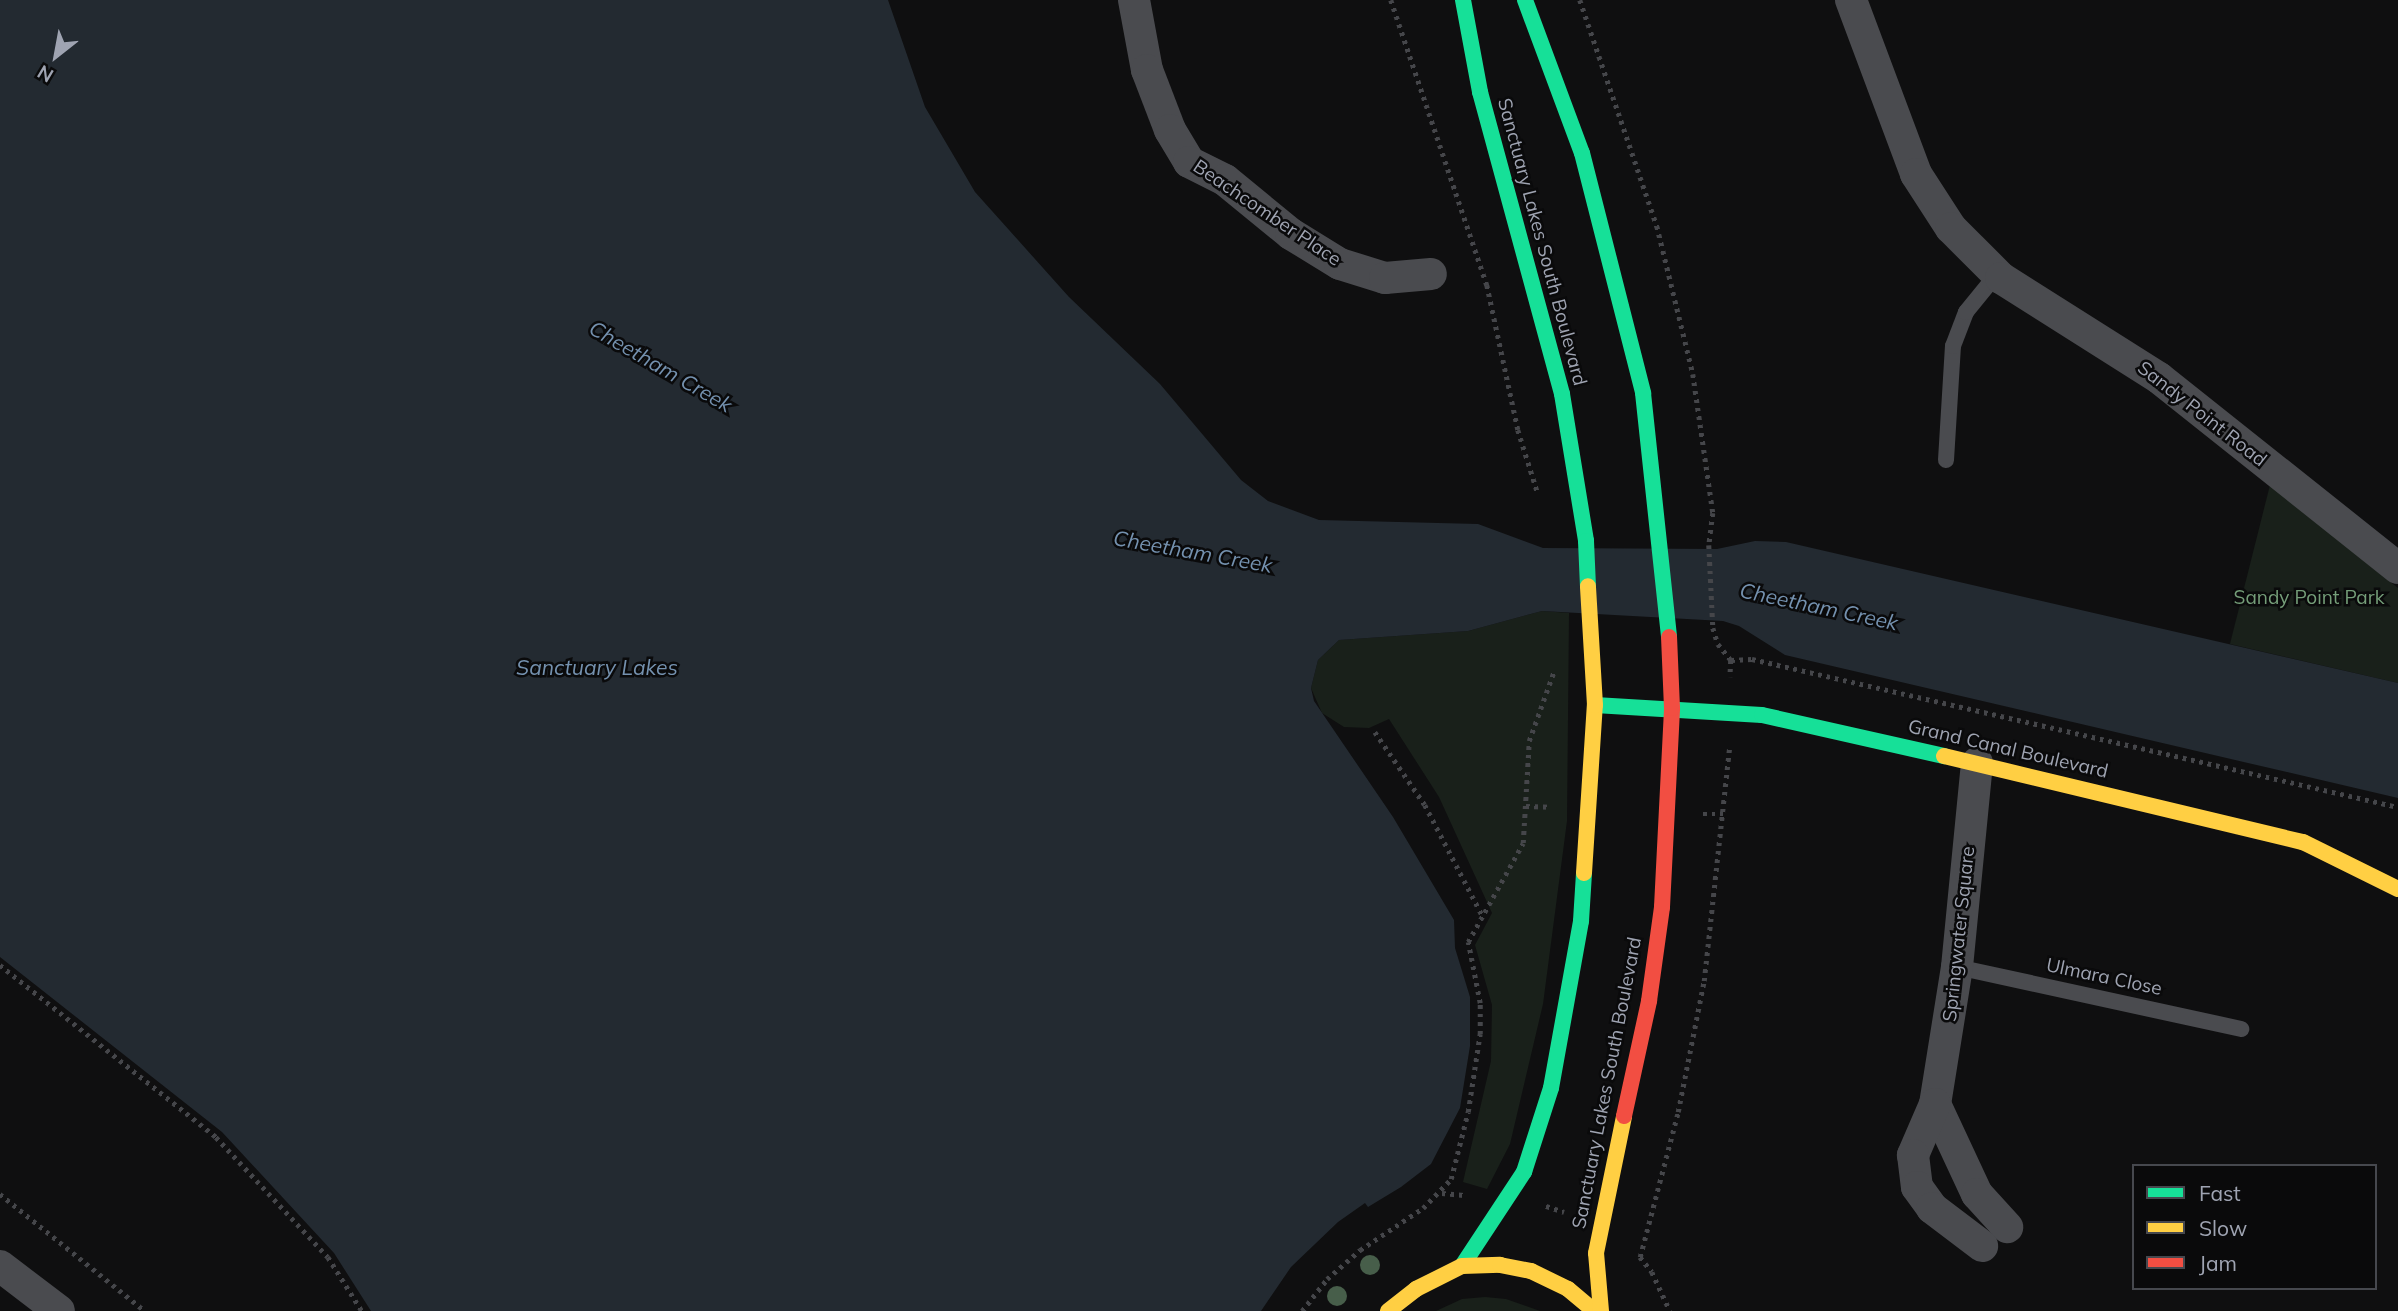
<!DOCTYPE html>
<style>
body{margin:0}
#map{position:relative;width:2398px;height:1311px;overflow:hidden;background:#0f0f10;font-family:Mulish,sans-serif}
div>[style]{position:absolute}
.green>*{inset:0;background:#19201a}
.water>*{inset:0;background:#232a31}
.path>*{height:4.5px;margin-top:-2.25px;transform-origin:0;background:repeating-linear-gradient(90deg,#45464a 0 3.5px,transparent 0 8.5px)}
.lane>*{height:16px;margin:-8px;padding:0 8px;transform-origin:8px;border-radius:8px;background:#4a4b4f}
.street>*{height:32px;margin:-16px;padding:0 16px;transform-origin:16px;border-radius:16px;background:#4a4b4f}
.fast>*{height:16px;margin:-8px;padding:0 8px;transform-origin:8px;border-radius:8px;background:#16e098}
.slow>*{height:16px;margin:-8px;padding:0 8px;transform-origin:8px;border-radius:8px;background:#ffcf43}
.jam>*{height:16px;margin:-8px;padding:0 8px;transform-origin:8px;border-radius:8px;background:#f24e42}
.trees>*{width:20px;height:20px;margin:-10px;border-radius:50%;background:#475e4a}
span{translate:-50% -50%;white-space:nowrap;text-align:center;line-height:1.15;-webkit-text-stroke:5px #0a0a0b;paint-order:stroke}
.street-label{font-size:19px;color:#9fa4b2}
.park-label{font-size:19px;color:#759e79}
.water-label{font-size:21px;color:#7491af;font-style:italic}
.legend{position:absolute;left:2132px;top:1164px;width:245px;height:126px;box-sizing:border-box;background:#0a0a0b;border:2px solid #46484e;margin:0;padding:9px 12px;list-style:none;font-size:21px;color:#9fa4b2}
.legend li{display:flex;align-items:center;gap:14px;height:35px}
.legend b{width:35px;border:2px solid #46484e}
.north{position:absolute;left:21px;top:21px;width:70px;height:70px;-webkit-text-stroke:5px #0a0a0b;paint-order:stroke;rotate:211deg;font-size:19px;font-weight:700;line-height:28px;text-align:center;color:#9fa4b2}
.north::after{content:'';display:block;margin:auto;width:24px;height:32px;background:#9fa4b2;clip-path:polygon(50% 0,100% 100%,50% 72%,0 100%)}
</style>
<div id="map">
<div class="green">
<div style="clip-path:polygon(2270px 485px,2398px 588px,2398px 683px,2230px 644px)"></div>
<div style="clip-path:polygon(1542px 611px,1569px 613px,1567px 821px,1543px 1004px,1510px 1144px,1487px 1189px,1463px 1182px,1491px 1061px,1492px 1005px,1475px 945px,1492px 913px,1439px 797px,1389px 719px,1369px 728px,1344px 727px,1322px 713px,1311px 688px,1318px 660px,1339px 640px,1468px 631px)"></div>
<div style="clip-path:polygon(1485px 1297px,1506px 1299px,1540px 1311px,1436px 1311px,1462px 1299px)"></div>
</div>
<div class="water">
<div style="clip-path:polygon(0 0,888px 0,925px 107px,975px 192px,1069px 297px,1160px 384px,1241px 480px,1268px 501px,1319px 520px,1478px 524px,1543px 548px,1717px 549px,1755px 541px,1786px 542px,2398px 683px,2398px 798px,1785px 655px,1739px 626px,1723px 621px,1542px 611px,1468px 631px,1339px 640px,1318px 660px,1311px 688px,1314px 701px,1393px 817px,1454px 920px,1455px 948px,1470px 997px,1470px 1046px,1460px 1108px,1431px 1164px,1401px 1187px,1368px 1207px,1365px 1203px,1338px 1222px,1291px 1267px,1261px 1311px,371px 1311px,334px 1253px,222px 1132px,0 957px)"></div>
</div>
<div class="path">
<div style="left:1391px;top:0;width:301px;rotate:71.4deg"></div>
<div style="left:1487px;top:285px;width:148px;rotate:77.9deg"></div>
<div style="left:1518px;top:430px;width:67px;rotate:72.6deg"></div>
<div style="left:1580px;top:0;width:239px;rotate:71.2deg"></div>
<div style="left:1657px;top:226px;width:152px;rotate:76.3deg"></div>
<div style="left:1693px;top:374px;width:140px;rotate:81.8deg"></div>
<div style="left:1713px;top:513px;width:32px;rotate:97deg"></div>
<div style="left:1709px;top:545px;width:83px;rotate:87.2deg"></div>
<div style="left:1713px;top:628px;width:17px;rotate:73deg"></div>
<div style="left:1718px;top:644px;width:21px;rotate:51deg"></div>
<div style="left:1731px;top:660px;width:17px;rotate:93deg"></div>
<div style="left:1731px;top:660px;width:21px;rotate:-3deg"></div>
<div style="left:1752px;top:659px;width:663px;rotate:12.9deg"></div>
<div style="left:1375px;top:732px;width:88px;rotate:55.6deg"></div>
<div style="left:1425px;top:805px;width:124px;rotate:62.6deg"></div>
<div style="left:1526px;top:806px;width:25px;rotate:2deg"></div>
<div style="left:1703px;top:814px;width:20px"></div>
<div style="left:0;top:965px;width:276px;rotate:38.5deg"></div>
<div style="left:216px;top:1137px;width:164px;rotate:47deg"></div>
<div style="left:328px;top:1257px;width:64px;rotate:57.8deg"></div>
<div style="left:1442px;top:1193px;width:22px;rotate:5deg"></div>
<div style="left:0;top:1194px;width:186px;rotate:38.9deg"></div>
<div style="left:1546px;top:1206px;width:19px;rotate:18deg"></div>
<div style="left:1640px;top:1257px;width:150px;rotate:-75.3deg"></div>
<div style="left:1678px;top:1112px;width:134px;rotate:-78.8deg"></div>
<div style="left:1704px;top:981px;width:233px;rotate:-83.8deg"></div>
<div style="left:1640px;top:1257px;width:19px;rotate:51deg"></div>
<div style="left:1652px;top:1272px;width:43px;rotate:65.2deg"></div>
<div style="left:1302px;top:1311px;width:41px;rotate:-52deg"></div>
<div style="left:1327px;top:1279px;width:44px;rotate:-41.3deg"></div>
<div style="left:1360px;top:1250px;width:76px;rotate:-33.7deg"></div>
<div style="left:1423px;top:1208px;width:40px;rotate:-46deg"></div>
<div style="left:1451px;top:1179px;width:69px;rotate:-75.8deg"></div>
<div style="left:1468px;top:1112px;width:79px;rotate:-81.3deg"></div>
<div style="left:1480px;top:1034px;width:31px;rotate:-90deg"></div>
<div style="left:1480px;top:1003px;width:62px;rotate:-101.1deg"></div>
<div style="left:1468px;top:942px;width:113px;rotate:-60.9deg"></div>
<div style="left:1523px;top:843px;width:102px;rotate:-86.6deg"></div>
<div style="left:1529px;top:741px;width:74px;rotate:-70.3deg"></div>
</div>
<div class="lane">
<div style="left:1946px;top:460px;width:114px;rotate:-86.5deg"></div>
<div style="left:1953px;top:346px;width:36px;rotate:-69deg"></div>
<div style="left:1966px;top:312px;width:49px;rotate:-50.8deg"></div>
<div style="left:1957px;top:967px;width:291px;rotate:12.3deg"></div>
</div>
<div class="street">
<div style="left:1134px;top:0;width:71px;rotate:79.5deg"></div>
<div style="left:1147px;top:70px;width:64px;rotate:69deg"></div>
<div style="left:1170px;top:130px;width:37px;rotate:59deg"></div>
<div style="left:1189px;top:162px;width:40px;rotate:26.6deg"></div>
<div style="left:1225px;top:180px;width:85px;rotate:39.3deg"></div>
<div style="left:1291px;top:234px;width:57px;rotate:31.5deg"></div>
<div style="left:1340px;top:264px;width:47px;rotate:17.3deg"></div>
<div style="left:1385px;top:278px;width:46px;rotate:-5deg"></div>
<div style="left:1851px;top:0;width:186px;rotate:69.5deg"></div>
<div style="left:1916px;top:174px;width:64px;rotate:57.1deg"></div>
<div style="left:1951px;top:228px;width:71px;rotate:45deg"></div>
<div style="left:2001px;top:278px;width:187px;rotate:32.3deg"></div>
<div style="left:2159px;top:378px;width:305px;rotate:38.5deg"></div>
<div style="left:1977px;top:763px;width:205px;rotate:95.6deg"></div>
<div style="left:1957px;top:967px;width:139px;rotate:99.1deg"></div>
<div style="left:1935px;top:1104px;width:99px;rotate:65deg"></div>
<div style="left:1977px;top:1194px;width:45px;rotate:47.7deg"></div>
<div style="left:1935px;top:1104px;width:56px;rotate:113.3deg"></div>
<div style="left:1913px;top:1155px;width:32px;rotate:83deg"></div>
<div style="left:1917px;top:1187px;width:26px;rotate:54deg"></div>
<div style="left:1932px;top:1208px;width:63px;rotate:37.2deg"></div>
<div style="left:0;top:1266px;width:74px;rotate:37.3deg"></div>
</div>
<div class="fast">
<div style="left:1463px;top:0;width:94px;rotate:79.5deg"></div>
<div style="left:1480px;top:92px;width:313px;rotate:74.8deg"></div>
<div style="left:1562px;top:394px;width:149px;rotate:80.7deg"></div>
<div style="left:1586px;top:541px;width:45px;rotate:87.5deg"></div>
<div style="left:1525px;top:0;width:163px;rotate:69.6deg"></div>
<div style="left:1582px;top:153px;width:248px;rotate:75.7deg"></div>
<div style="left:1643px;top:393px;width:245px;rotate:83.9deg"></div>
<div style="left:1595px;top:705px;width:167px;rotate:3.4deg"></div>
<div style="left:1762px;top:715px;width:187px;rotate:12.7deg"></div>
<div style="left:1462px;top:1266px;width:113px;rotate:-56.6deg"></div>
<div style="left:1524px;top:1172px;width:88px;rotate:-72.2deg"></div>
<div style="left:1551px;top:1088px;width:170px;rotate:-79.8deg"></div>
<div style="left:1581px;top:921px;width:48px;rotate:-86.4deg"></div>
</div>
<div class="slow">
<div style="left:1944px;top:756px;width:369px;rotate:13.5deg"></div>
<div style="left:2303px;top:842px;width:106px;rotate:26.3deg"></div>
<div style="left:1584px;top:873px;width:168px;rotate:-86.3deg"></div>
<div style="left:1595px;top:705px;width:119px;rotate:-93.4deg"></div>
<div style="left:1388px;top:1311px;width:36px;rotate:-38deg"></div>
<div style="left:1416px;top:1289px;width:51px;rotate:-26.6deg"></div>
<div style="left:1462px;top:1266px;width:38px;rotate:-2deg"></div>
<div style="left:1500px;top:1265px;width:32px;rotate:11deg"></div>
<div style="left:1531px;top:1271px;width:41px;rotate:25.9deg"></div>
<div style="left:1568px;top:1289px;width:34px;rotate:40deg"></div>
<div style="left:1601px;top:1311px;width:58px;rotate:-94.9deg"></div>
<div style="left:1596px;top:1253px;width:140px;rotate:-78.4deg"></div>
</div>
<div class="jam">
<div style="left:1624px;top:1116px;width:118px;rotate:-77.7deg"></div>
<div style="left:1649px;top:1001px;width:95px;rotate:-82.1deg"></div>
<div style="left:1662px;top:907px;width:199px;rotate:-87.1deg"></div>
<div style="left:1672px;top:708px;width:71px;rotate:-92.4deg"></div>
</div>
<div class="trees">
<div style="left:1370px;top:1265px"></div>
<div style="left:1337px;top:1296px"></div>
</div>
<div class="street-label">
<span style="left:1267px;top:213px;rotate:34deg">Beachcomber Place</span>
<span style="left:1542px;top:242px;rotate:75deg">Sanctuary Lakes South Boulevard</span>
<span style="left:2202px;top:414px;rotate:38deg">Sandy Point Road</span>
<span style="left:2008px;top:749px;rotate:13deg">Grand Canal Boulevard</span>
<span style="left:1959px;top:934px;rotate:-84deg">Springwater Square</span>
<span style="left:2104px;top:977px;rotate:12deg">Ulmara Close</span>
<span style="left:1607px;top:1083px;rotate:-79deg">Sanctuary Lakes South Boulevard</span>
</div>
<div class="park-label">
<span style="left:2309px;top:598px">Sandy Point Park</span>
</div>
<div class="water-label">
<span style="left:661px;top:366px;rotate:30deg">Cheetham Creek</span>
<span style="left:1193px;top:551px;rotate:10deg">Cheetham Creek</span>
<span style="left:1819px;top:606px;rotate:12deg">Cheetham Creek</span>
<span style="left:597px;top:667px">Sanctuary Lakes</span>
</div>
<ul class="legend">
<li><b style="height:9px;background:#16e098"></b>Fast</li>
<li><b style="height:9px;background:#ffcf43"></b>Slow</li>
<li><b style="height:9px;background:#f24e42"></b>Jam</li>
</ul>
<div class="north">N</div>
</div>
